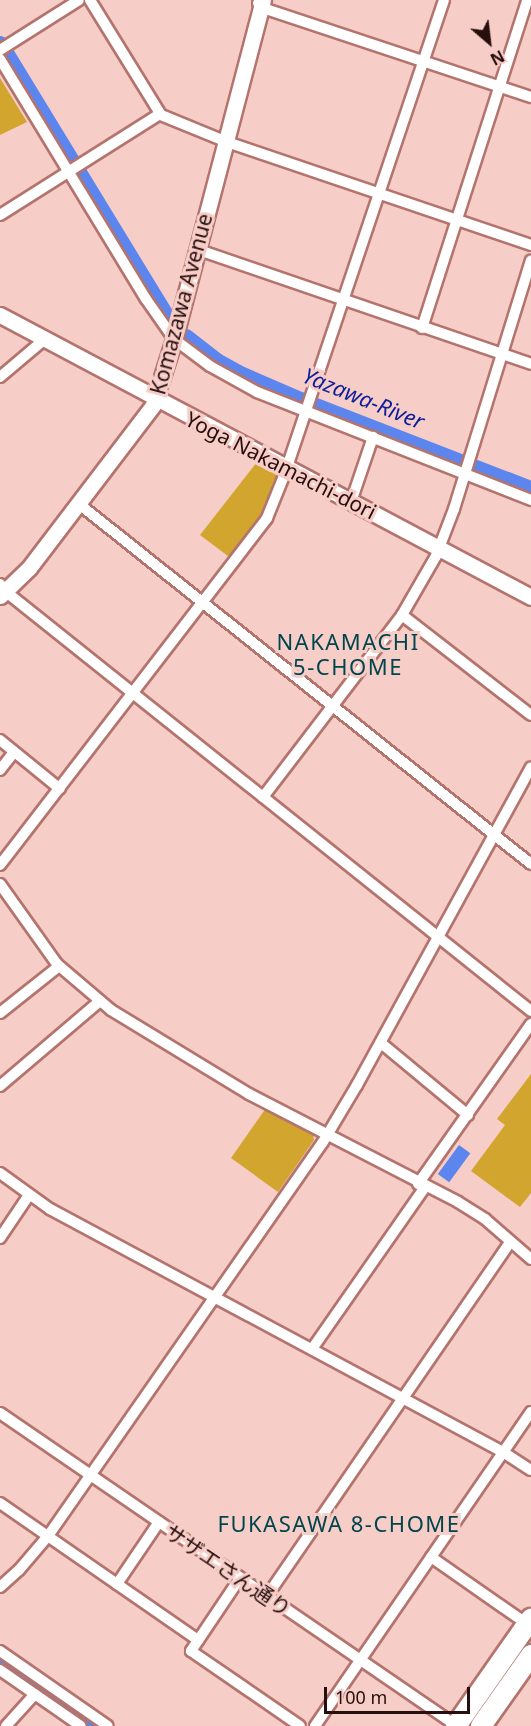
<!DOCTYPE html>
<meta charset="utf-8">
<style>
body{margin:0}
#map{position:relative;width:531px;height:1726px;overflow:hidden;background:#f7cdc8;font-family:"Noto Sans","Noto Sans JP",sans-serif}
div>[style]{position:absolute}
.green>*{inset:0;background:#d2a52e}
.water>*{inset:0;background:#5d85ee;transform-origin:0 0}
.river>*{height:18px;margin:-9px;padding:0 9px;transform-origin:9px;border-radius:9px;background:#5d85ee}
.roads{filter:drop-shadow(2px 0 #b4746e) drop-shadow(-2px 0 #b4746e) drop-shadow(0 2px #b4746e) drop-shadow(0 -2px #b4746e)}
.street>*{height:10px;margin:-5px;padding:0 5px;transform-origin:5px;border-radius:5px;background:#fff}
.secondary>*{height:15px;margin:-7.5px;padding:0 7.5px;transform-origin:7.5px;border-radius:7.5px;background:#fff}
.highway>*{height:20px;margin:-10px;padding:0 10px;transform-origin:10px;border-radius:10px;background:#fff}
span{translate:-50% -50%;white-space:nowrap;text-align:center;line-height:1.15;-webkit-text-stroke:6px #f7cdc8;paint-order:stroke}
.street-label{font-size:21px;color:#270f0d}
.water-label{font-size:22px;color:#0c1e99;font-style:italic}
.neighbourhood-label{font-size:22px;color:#01444b;letter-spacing:1.5px}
.north{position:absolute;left:459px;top:12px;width:60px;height:60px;-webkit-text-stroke:4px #f7cdc8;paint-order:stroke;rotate:152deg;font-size:16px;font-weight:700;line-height:24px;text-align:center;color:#270f0d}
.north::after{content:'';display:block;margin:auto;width:21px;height:27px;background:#270f0d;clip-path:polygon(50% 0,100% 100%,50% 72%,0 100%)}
.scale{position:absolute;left:324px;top:1687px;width:146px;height:27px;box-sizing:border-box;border:3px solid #270f0d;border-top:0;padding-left:8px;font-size:18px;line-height:21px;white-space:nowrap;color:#270f0d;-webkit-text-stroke:4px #f7cdc8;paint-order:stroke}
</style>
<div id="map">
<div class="green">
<div style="clip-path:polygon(0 78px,27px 122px,0 135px)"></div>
<div style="clip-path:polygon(257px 462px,278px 473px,279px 477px,264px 518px,232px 559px,200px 535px)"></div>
<div style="clip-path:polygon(531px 1074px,531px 1193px,520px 1207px,471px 1171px,505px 1125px,497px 1119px)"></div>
<div style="clip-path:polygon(266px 1108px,313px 1133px,314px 1140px,278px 1192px,231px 1158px)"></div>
<div style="clip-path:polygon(0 1656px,101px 1726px,87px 1726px,0 1667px)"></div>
</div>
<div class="water">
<div style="left:459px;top:1145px;width:14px;height:36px;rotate:36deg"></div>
</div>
<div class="river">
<div style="left:0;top:45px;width:321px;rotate:58.6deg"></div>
<div style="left:186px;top:338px;width:37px;rotate:38deg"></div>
<div style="left:215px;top:361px;width:26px;rotate:29deg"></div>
<div style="left:238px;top:374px;width:68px;rotate:23.5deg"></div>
<div style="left:300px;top:401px;width:248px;rotate:21.1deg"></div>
<div style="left:0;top:1663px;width:112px;rotate:34.1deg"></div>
</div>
<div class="roads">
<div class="street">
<div style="left:90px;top:0;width:135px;rotate:58.3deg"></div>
<div style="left:161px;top:115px;width:71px;rotate:22.2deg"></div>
<div style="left:227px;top:142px;width:321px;rotate:18.7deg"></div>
<div style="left:258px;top:3px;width:4px;rotate:63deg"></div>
<div style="left:260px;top:7px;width:286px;rotate:18.4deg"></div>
<div style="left:0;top:50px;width:93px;rotate:-32.3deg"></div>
<div style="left:0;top:59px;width:281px;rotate:58.7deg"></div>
<div style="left:146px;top:299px;width:49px;rotate:55deg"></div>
<div style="left:174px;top:339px;width:45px;rotate:36.9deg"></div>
<div style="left:210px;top:366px;width:54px;rotate:29deg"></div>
<div style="left:257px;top:392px;width:295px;rotate:21.5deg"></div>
<div style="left:0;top:215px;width:189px;rotate:-32.3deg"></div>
<div style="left:196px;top:249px;width:354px;rotate:18.9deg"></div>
<div style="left:422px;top:328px;width:344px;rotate:-72.2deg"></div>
<div style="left:0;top:377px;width:59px;rotate:-40.2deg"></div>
<div style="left:351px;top:502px;width:69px;rotate:-71.3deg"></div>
<div style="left:79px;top:504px;width:578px;rotate:38.54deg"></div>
<div style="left:0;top:584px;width:9px;rotate:54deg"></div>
<div style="left:5px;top:591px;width:673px;rotate:38.61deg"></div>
<div style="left:402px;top:615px;width:163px;rotate:37.8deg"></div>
<div style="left:0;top:740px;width:77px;rotate:39.2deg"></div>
<div style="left:0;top:770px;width:23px;rotate:-52deg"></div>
<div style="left:263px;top:797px;width:229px;rotate:-52.6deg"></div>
<div style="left:402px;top:615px;width:68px;rotate:-60deg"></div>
<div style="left:436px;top:556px;width:50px;rotate:-69deg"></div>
<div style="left:454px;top:509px;width:260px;rotate:-72.8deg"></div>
<div style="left:0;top:865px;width:438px;rotate:-52.4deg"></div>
<div style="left:267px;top:518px;width:45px;rotate:-68deg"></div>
<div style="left:284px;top:476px;width:502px;rotate:-71.42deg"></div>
<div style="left:0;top:884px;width:98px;rotate:54.5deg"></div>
<div style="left:57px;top:964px;width:71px;rotate:40.4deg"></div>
<div style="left:111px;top:1010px;width:162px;rotate:31.3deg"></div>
<div style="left:249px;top:1094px;width:235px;rotate:27.3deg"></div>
<div style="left:458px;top:1202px;width:32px;rotate:32deg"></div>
<div style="left:485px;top:1219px;width:61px;rotate:41deg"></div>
<div style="left:0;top:1013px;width:75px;rotate:-38.5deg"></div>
<div style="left:381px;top:1043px;width:113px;rotate:39.6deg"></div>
<div style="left:0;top:1086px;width:131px;rotate:-40.4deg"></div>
<div style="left:0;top:1173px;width:62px;rotate:35.8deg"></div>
<div style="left:50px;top:1209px;width:514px;rotate:28.21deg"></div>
<div style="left:503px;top:1452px;width:33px;rotate:33deg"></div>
<div style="left:418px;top:1184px;width:196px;rotate:-54.8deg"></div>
<div style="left:0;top:1238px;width:52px;rotate:-56deg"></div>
<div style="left:312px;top:1349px;width:198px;rotate:-55.1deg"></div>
<div style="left:0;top:1413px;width:554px;rotate:34.41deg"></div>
<div style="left:0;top:1503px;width:241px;rotate:34.7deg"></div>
<div style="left:431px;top:1557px;width:117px;rotate:34.9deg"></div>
<div style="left:240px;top:1578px;width:88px;rotate:123.9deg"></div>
<div style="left:191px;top:1651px;width:132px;rotate:34.5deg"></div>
<div style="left:117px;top:1584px;width:75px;rotate:-55.9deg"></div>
<div style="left:0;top:1587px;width:25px;rotate:-42deg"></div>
<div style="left:19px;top:1570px;width:45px;rotate:-49.5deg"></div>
<div style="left:48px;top:1536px;width:480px;rotate:-55.1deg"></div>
<div style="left:323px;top:1142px;width:66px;rotate:-59.2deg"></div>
<div style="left:357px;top:1085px;width:362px;rotate:-61.3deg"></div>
<div style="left:267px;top:1596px;width:429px;rotate:-55.5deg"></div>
<div style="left:0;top:1651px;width:131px;rotate:34.8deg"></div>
<div style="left:0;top:1670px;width:98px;rotate:34.7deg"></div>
<div style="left:6px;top:1726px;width:43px;rotate:-47.8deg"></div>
<div style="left:315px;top:1726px;width:381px;rotate:-55.5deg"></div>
</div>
<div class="secondary">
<div style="left:0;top:315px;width:601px;rotate:27.97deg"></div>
<div style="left:0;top:596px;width:40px;rotate:-44deg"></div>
<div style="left:29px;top:568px;width:205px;rotate:-52.7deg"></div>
<div style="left:153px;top:405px;width:69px;rotate:-72.3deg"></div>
<div style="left:174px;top:339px;width:350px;rotate:-75.3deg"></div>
</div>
<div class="highway">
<div style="left:456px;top:1726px;width:131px;rotate:-55deg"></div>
<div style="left:481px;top:1726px;width:87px;rotate:-54.8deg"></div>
</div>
</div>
<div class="street-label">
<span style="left:181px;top:304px;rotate:-75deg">Komazawa Avenue</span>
<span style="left:281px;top:465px;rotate:27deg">Yoga Nakamachi-dori</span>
<span style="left:228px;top:1570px;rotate:34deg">サザエさん通り</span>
</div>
<div class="water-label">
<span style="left:364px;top:398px;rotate:22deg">Yazawa-River</span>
</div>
<div class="neighbourhood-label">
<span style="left:348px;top:654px">NAKAMACHI<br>5-CHOME</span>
<span style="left:339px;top:1524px">FUKASAWA 8-CHOME</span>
</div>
<div class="north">N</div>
<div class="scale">100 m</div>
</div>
